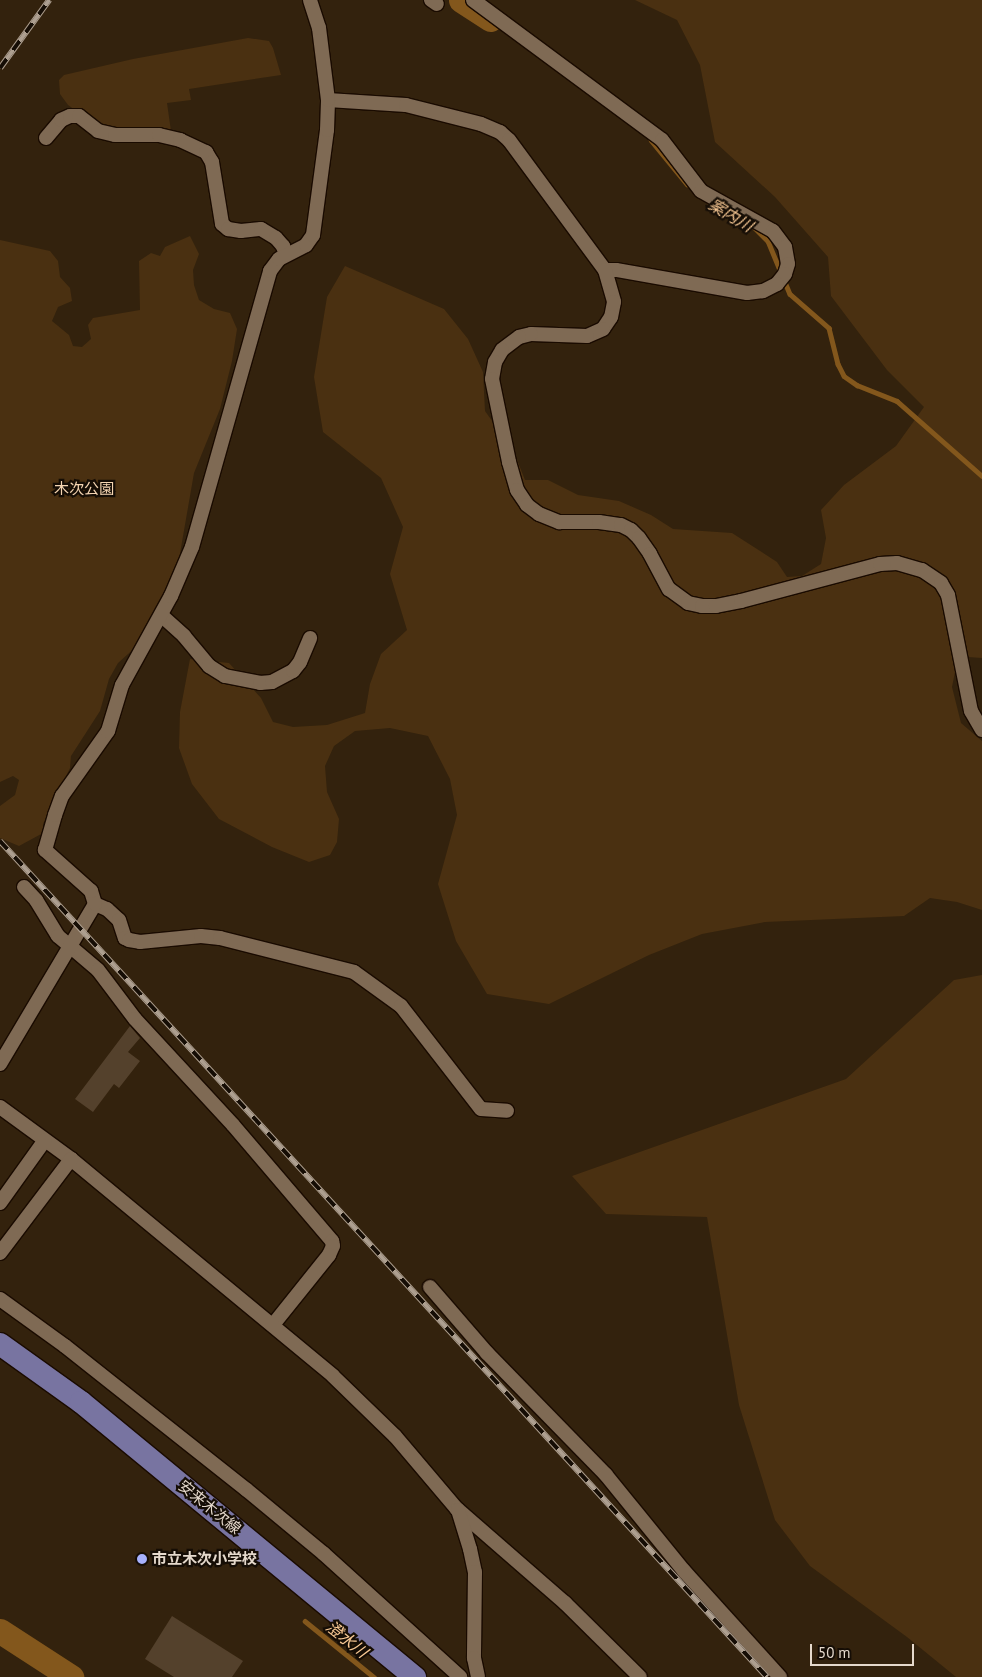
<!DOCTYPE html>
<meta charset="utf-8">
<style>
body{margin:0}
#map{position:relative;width:982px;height:1677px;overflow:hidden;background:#33220d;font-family:"PT Sans","Noto Sans JP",sans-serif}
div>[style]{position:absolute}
.green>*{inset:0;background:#4a3011}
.stream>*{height:4.5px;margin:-2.25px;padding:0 2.25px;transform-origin:2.25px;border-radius:2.25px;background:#83571c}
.river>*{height:25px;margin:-12.5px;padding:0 12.5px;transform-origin:12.5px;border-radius:12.5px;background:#83571c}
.building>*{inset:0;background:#54412c}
.roads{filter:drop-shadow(1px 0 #1a0b00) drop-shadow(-1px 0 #1a0b00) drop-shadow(0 1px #1a0b00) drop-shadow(0 -1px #1a0b00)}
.minor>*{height:14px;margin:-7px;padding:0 7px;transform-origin:7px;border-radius:7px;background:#7f6a54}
.primary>*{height:22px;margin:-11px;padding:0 11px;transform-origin:11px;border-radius:11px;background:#7874a1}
.rail>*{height:5.5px;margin-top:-2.75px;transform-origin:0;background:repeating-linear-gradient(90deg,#150d05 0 11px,#ad9f90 0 22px);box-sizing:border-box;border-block:1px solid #ad9f90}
.dots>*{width:14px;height:14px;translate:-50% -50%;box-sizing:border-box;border:2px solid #150d05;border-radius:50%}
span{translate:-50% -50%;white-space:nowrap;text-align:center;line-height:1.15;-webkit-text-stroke:4.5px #150d05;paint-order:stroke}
.park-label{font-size:15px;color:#f5d5b2}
.street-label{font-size:15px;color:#e5d9cc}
.poi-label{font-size:15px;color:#e5d9cc;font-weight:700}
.left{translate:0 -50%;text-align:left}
.water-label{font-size:16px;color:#f9c994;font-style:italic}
.scale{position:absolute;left:810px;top:1644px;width:104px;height:22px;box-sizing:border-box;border:2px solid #e5d9cc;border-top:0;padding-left:6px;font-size:15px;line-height:18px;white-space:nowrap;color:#e5d9cc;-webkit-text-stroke:4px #150d05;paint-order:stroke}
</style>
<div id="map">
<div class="green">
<div style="clip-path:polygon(635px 0,982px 0,982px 658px,968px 657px,955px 672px,952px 687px,961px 723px,982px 741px,982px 910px,957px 902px,930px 898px,904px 916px,765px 922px,702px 934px,649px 955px,549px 1004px,487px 994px,456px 941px,438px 884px,457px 815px,450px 779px,428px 736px,390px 728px,355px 731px,334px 746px,325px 766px,327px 792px,339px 819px,337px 842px,330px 855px,309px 862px,272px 847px,219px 819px,192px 784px,179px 748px,180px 712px,190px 659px,229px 663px,261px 698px,273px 722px,293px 727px,327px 725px,365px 713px,370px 684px,381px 654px,407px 630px,390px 574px,403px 527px,381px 478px,323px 432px,314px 377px,327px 297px,345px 266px,444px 309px,468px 339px,483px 372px,485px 411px,514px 452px,525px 480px,548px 480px,578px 495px,619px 501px,651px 515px,673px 529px,732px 533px,777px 562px,787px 577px,802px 576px,821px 564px,826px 538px,821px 510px,844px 485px,896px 446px,924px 407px,887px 370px,831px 296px,828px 257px,775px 197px,715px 142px,700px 65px,677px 20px)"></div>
<div style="clip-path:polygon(248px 38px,269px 41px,273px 48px,281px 75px,189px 89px,191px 100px,167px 103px,171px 131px,100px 128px,68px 105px,60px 94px,59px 80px,64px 75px,133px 59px)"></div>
<div style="clip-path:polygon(190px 236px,199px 254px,193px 270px,194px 285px,199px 300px,214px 309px,230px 313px,237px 329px,232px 361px,220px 409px,194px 473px,178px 565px,169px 588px,138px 645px,118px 663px,109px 679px,100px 711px,71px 756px,70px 768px,43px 824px,43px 833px,19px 846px,0 838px,0 806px,15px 795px,19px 780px,13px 776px,0 782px,0 240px,50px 251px,58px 261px,60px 277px,70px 288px,72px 301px,58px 307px,52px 321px,69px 335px,73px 346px,82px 347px,91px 339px,88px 325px,93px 318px,140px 310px,139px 261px,151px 253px,160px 256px,165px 247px)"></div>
<div style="clip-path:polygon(982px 975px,982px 1677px,956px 1677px,907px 1637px,810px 1566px,775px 1520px,739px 1405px,707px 1217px,606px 1214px,572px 1176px,846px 1079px,954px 980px)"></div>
</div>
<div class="stream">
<div style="left:651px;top:140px;width:57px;rotate:50.7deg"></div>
<div style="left:754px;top:227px;width:20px;rotate:45deg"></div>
<div style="left:768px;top:241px;width:57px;rotate:67.5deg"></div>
<div style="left:790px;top:294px;width:52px;rotate:41.1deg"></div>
<div style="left:829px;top:328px;width:37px;rotate:76deg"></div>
<div style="left:838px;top:364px;width:13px;rotate:63deg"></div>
<div style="left:844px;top:376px;width:16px;rotate:35deg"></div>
<div style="left:857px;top:385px;width:43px;rotate:21.8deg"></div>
<div style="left:897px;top:401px;width:113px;rotate:41.4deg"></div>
<div style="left:305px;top:1621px;width:89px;rotate:39.1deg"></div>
</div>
<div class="river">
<div style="left:461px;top:0;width:35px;rotate:33deg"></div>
<div style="left:0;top:1631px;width:85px;rotate:32.9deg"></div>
</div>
<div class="building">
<div style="clip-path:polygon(130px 1026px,140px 1038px,128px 1052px,140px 1061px,119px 1088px,114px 1084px,93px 1112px,75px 1099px)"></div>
<div style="clip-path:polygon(172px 1616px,243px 1661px,232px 1677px,174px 1677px,145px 1659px)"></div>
</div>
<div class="roads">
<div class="minor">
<div style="left:431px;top:0;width:7px;rotate:34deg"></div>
<div style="left:473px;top:0;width:235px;rotate:36.5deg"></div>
<div style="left:662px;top:140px;width:64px;rotate:52.6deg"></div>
<div style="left:701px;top:191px;width:82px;rotate:29.1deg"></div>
<div style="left:773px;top:231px;width:20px;rotate:53deg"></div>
<div style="left:785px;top:247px;width:17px;rotate:80deg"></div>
<div style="left:788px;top:264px;width:10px;rotate:107deg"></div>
<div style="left:785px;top:274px;width:13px;rotate:129deg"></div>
<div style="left:777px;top:284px;width:16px;rotate:153deg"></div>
<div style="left:763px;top:291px;width:16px;rotate:173deg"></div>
<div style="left:747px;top:293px;width:133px;rotate:-170deg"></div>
<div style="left:616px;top:270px;width:11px;rotate:180deg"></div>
<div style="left:328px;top:100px;width:78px;rotate:3.7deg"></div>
<div style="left:406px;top:105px;width:77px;rotate:14.2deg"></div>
<div style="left:481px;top:124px;width:21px;rotate:23deg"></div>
<div style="left:500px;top:132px;width:12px;rotate:42deg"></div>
<div style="left:509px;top:140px;width:162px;rotate:53.6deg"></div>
<div style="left:605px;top:270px;width:33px;rotate:74deg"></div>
<div style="left:614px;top:302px;width:15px;rotate:101deg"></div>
<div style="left:611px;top:317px;width:14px;rotate:124deg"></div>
<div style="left:603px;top:329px;width:17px;rotate:156deg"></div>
<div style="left:587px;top:336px;width:56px;rotate:-178deg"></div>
<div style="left:531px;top:334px;width:12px;rotate:166deg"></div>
<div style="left:519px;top:337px;width:21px;rotate:143deg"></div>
<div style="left:502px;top:350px;width:14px;rotate:120deg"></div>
<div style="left:495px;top:362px;width:17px;rotate:100deg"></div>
<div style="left:492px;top:379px;width:85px;rotate:78.4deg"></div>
<div style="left:509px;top:462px;width:29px;rotate:74deg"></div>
<div style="left:517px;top:490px;width:18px;rotate:56deg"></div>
<div style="left:527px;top:505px;width:15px;rotate:37deg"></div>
<div style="left:539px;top:514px;width:22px;rotate:22deg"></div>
<div style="left:559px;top:522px;width:40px"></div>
<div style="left:599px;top:522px;width:22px;rotate:8deg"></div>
<div style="left:621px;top:525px;width:11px;rotate:27deg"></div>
<div style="left:631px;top:530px;width:11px;rotate:45deg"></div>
<div style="left:639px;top:538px;width:19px;rotate:55deg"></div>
<div style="left:650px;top:554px;width:40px;rotate:62deg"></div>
<div style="left:669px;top:589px;width:24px;rotate:36deg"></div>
<div style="left:688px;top:603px;width:14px;rotate:12deg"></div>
<div style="left:702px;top:606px;width:14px"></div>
<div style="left:716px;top:606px;width:25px;rotate:-11deg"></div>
<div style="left:741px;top:601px;width:144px;rotate:-14.9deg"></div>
<div style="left:880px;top:564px;width:17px;rotate:-3deg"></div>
<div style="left:897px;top:563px;width:26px;rotate:16deg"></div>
<div style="left:922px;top:570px;width:23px;rotate:34deg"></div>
<div style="left:941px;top:583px;width:14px;rotate:60deg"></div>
<div style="left:948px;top:595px;width:118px;rotate:78.8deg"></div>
<div style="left:971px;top:711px;width:22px;rotate:60deg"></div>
<div style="left:46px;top:138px;width:23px;rotate:-50deg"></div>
<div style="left:61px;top:120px;width:10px;rotate:-24deg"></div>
<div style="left:70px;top:116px;width:9px"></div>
<div style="left:79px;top:116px;width:24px;rotate:38deg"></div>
<div style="left:98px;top:131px;width:17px;rotate:13deg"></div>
<div style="left:115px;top:135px;width:44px"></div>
<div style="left:159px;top:135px;width:22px;rotate:13deg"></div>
<div style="left:180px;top:140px;width:29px;rotate:25deg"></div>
<div style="left:206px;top:152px;width:12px;rotate:59deg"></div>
<div style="left:212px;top:162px;width:63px;rotate:80.8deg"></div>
<div style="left:222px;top:224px;width:8px;rotate:40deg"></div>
<div style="left:228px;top:229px;width:13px;rotate:9deg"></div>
<div style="left:241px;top:231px;width:20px;rotate:-6deg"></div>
<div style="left:261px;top:229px;width:17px;rotate:31deg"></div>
<div style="left:276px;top:238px;width:11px;rotate:49deg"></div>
<div style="left:283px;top:246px;width:9px;rotate:72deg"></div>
<div style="left:161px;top:615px;width:31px;rotate:42deg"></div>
<div style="left:184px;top:636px;width:39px;rotate:50deg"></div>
<div style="left:209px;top:666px;width:19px;rotate:32deg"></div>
<div style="left:225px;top:676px;width:36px;rotate:11deg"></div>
<div style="left:260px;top:683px;width:12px;rotate:-5deg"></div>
<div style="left:272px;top:682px;width:24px;rotate:-28deg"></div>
<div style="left:293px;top:671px;width:11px;rotate:-52deg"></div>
<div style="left:300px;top:662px;width:26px;rotate:-67deg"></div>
<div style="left:24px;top:887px;width:18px;rotate:47deg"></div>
<div style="left:36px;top:900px;width:42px;rotate:58.6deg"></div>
<div style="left:58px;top:936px;width:52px;rotate:40.4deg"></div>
<div style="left:98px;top:970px;width:61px;rotate:52.9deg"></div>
<div style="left:135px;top:1019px;width:144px;rotate:47.2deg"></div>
<div style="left:233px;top:1125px;width:153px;rotate:49.5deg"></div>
<div style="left:332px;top:1241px;width:5px;rotate:79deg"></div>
<div style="left:333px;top:1246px;width:10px;rotate:114deg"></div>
<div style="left:329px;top:1255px;width:90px;rotate:128.7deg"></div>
<div style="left:95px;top:904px;width:13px;rotate:23deg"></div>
<div style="left:107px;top:909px;width:16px;rotate:43deg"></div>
<div style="left:119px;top:920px;width:19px;rotate:72deg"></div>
<div style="left:125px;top:938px;width:4px;rotate:27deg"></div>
<div style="left:129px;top:940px;width:11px;rotate:10deg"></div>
<div style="left:140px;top:942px;width:61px;rotate:-5.6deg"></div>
<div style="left:201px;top:936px;width:19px;rotate:6deg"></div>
<div style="left:220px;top:938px;width:138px;rotate:14.2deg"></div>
<div style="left:354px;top:972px;width:58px;rotate:35.9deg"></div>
<div style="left:401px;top:1006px;width:130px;rotate:52.2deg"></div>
<div style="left:481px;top:1109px;width:26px;rotate:4deg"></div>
<div style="left:0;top:1064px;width:186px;rotate:-59.3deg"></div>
<div style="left:95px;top:904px;width:14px;rotate:-107deg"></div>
<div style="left:91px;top:891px;width:62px;rotate:-138.3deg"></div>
<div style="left:45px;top:850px;width:36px;rotate:-74deg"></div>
<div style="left:55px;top:815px;width:20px;rotate:-70deg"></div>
<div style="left:62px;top:796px;width:80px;rotate:-54.7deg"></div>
<div style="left:108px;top:731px;width:48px;rotate:-73.1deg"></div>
<div style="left:122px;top:685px;width:102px;rotate:-61.2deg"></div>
<div style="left:171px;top:596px;width:53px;rotate:-66.8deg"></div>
<div style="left:192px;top:547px;width:287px;rotate:-74.2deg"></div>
<div style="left:270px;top:271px;width:15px;rotate:-53deg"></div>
<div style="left:279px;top:259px;width:30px;rotate:-27deg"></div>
<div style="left:306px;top:245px;width:12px;rotate:-55deg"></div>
<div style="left:313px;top:235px;width:106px;rotate:-82.4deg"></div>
<div style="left:327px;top:130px;width:30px;rotate:-88deg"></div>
<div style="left:328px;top:100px;width:73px;rotate:-97.1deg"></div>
<div style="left:319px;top:28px;width:29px;rotate:-108deg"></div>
<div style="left:0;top:1107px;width:88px;rotate:36.2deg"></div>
<div style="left:71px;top:1159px;width:340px;rotate:39.6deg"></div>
<div style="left:333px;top:1376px;width:86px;rotate:44.1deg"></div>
<div style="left:395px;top:1436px;width:96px;rotate:49.7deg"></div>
<div style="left:457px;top:1509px;width:143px;rotate:41deg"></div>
<div style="left:565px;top:1603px;width:105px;rotate:44.6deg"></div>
<div style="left:0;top:1203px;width:77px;rotate:-54.5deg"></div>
<div style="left:0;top:1253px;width:118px;rotate:-52.9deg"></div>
<div style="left:430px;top:1287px;width:87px;rotate:49.2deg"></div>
<div style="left:487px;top:1353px;width:170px;rotate:45.7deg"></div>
<div style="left:606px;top:1475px;width:124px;rotate:50.9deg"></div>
<div style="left:684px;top:1571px;width:143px;rotate:47.8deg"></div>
<div style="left:0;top:1299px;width:80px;rotate:35.9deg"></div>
<div style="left:65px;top:1346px;width:232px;rotate:38.4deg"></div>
<div style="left:247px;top:1490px;width:99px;rotate:39.7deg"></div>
<div style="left:323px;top:1553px;width:185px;rotate:42.1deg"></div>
<div style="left:458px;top:1510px;width:41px;rotate:72.9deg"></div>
<div style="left:470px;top:1549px;width:24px;rotate:78deg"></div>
<div style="left:475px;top:1572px;width:86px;rotate:90.7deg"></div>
<div style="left:474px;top:1658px;width:19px;rotate:78deg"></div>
</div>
<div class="primary">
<div style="left:0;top:1344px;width:100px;rotate:35.6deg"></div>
<div style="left:81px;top:1402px;width:433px;rotate:39.5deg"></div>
</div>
</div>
<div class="rail">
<div style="left:0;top:68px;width:84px;rotate:-54.2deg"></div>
<div style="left:0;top:841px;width:1135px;rotate:47.46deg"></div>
</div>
<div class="dots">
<div style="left:142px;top:1559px;background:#a7b1fc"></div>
</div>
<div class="park-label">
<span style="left:84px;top:489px">木次公園</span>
</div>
<div class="street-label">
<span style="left:210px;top:1507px;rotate:39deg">安来木次線</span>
</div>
<div class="poi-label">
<span class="left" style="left:152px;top:1559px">市立木次小学校</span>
</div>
<div class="water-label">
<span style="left:731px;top:215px;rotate:31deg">案内川</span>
<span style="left:347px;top:1639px;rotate:39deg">澄水川</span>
</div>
<div class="scale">50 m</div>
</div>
